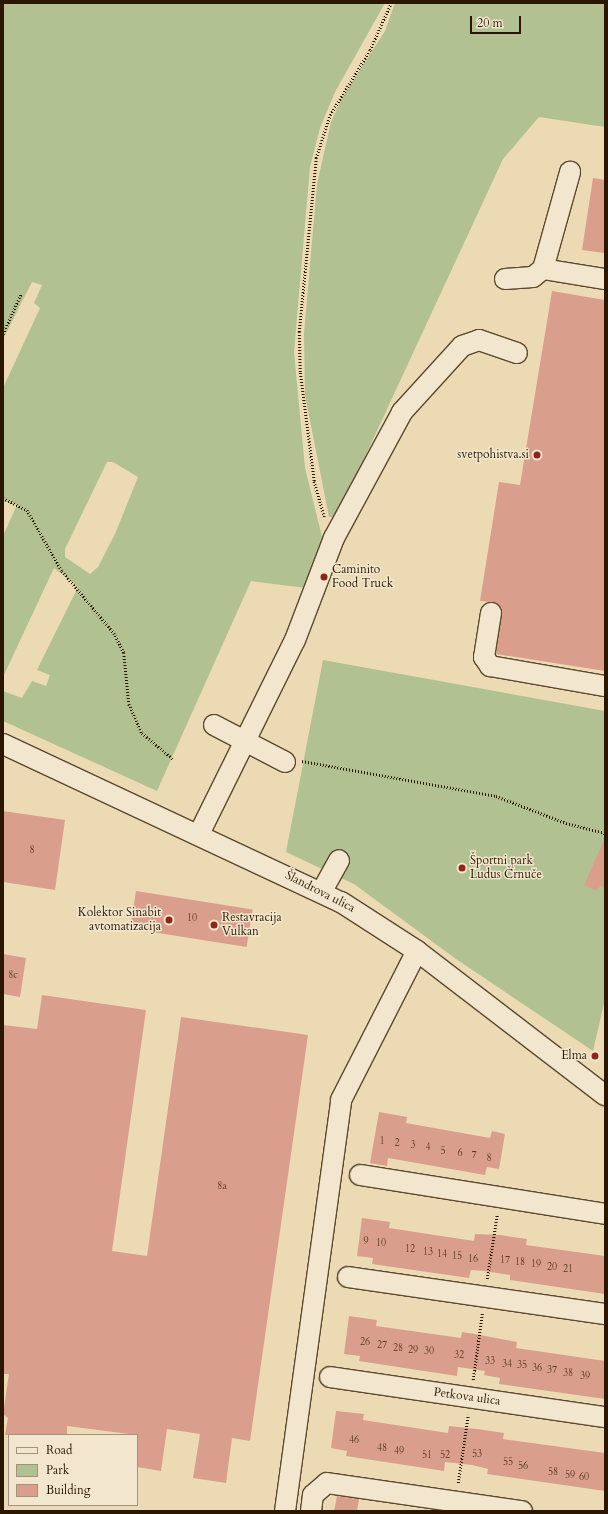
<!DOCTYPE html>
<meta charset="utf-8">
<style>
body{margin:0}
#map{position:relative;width:608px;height:1514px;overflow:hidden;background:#ebdab4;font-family:Cardo,serif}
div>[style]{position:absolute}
.green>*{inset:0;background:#b2c191}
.building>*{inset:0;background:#da9f8c;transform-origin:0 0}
.path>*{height:2.5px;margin-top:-1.25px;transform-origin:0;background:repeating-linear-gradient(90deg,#2b1700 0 1px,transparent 0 3px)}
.roads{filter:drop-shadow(1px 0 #5b482d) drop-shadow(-1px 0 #5b482d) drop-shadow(0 1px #5b482d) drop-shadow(0 -1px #5b482d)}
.minor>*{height:20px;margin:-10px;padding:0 10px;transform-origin:10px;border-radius:10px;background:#f2e7ce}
.dots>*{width:11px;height:11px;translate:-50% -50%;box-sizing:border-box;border:2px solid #f2e7ce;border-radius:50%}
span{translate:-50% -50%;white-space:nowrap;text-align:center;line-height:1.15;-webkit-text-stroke:3px #f2e7ce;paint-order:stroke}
.number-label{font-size:10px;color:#573923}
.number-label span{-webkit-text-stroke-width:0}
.poi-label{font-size:12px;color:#2b1700}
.right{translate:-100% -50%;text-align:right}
.left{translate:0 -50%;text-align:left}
.street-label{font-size:12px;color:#2b1700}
.frame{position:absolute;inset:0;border:4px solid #2b1700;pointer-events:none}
.legend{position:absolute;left:8px;top:1434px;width:130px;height:72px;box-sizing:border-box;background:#f2e7ce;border:1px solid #a2947c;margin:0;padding:5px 7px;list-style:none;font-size:12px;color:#2b1700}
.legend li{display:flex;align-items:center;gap:8px;height:20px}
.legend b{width:20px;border:1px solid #a2947c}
.scale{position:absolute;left:470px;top:16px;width:51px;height:18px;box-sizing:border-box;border:2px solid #2b1700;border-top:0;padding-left:5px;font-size:12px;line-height:14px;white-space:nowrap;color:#2b1700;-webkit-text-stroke:3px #f2e7ce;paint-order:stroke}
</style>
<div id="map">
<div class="green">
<div style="clip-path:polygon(evenodd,3px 3px,385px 3px,335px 92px,320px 128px,310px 167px,294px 352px,305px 468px,324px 545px,306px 588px,251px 581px,157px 791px,3px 721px,3px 691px,22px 698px,32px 681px,46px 686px,50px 675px,37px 670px,78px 587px,54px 568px,3px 677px,3px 536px,17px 505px,3px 501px,3px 388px,40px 308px,34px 303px,42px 285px,32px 282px,3px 339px,3px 3px,107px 462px,113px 462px,138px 477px,115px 534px,98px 567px,90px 574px,65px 557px,65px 549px,107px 462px)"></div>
<div style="clip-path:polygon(395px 3px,605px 3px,605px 127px,539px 117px,503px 159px,337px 517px,329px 517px,305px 395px,304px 334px,317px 184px,331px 122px,342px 98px,385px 31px)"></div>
<div style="clip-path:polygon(323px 660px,605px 711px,605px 999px,593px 1051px,456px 959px,354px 884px,286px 852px)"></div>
</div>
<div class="building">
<div style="clip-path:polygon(593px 178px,605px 180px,604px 253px,582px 250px)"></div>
<div style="clip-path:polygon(552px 291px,605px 300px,605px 671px,496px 654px,502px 609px,493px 602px,480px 601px,499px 482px,520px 485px)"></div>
<div style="clip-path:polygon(3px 811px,65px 820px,55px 890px,3px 882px)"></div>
<div style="clip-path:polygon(605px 838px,605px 888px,600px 886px,597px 891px,584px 885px)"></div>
<div style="left:136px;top:891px;width:118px;height:38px;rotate:9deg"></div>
<div style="clip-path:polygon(3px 954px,26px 958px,20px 997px,3px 994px)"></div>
<div style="clip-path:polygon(42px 995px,146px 1010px,112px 1251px,147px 1256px,181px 1017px,308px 1035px,250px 1441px,232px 1438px,226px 1483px,193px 1478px,200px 1434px,167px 1429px,161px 1471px,137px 1467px,137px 1435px,67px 1426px,67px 1435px,5px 1435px,8px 1418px,3px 1414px,9px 1374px,3px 1374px,3px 1025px,37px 1029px)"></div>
<div style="clip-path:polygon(379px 1112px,407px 1117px,406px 1123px,490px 1138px,492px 1131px,505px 1134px,499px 1169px,487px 1167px,485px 1175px,388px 1158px,387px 1166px,370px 1163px)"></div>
<div style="clip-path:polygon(362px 1218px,390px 1222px,389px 1228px,474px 1241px,475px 1234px,500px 1235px,527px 1239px,526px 1245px,605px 1256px,605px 1294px,510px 1280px,510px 1275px,484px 1271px,471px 1270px,469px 1278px,372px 1264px,373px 1258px,357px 1256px)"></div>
<div style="clip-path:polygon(349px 1316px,377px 1320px,376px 1326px,461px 1338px,462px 1332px,475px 1334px,517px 1342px,516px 1348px,605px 1361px,605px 1399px,499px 1384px,500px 1378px,484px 1375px,485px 1371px,458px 1367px,457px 1376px,359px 1361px,360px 1356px,344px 1354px)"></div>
<div style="clip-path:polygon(336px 1411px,364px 1414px,363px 1420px,448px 1433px,449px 1426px,477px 1429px,504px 1433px,503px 1439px,605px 1453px,605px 1491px,487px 1474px,488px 1469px,472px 1465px,445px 1462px,444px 1471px,346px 1456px,347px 1451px,331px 1448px)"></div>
<div style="clip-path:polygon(337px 1496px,359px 1499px,357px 1511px,334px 1511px)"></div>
</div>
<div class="path">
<div style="left:3px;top:334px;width:44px;rotate:-65.8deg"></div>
<div style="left:3px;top:498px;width:27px;rotate:27deg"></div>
<div style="left:27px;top:510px;width:70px;rotate:60.2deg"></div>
<div style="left:62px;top:571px;width:81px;rotate:50deg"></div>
<div style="left:114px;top:633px;width:22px;rotate:63deg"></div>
<div style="left:124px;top:653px;width:51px;rotate:84.4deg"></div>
<div style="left:129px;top:704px;width:32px;rotate:66deg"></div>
<div style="left:142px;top:733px;width:40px;rotate:40deg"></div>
<div style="left:324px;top:517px;width:37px;rotate:-106deg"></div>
<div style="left:314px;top:481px;width:110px;rotate:-97.3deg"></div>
<div style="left:300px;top:372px;width:40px;rotate:-91.4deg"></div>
<div style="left:299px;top:332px;width:175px;rotate:-84.4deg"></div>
<div style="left:316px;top:158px;width:45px;rotate:-72deg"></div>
<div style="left:330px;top:115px;width:76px;rotate:-58.4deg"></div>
<div style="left:370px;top:50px;width:51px;rotate:-65.9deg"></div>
<div style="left:302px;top:761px;width:197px;rotate:10.2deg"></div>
<div style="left:496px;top:796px;width:75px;rotate:21.1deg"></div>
<div style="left:566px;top:823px;width:40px;rotate:14.4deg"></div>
<div style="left:487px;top:1279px;width:65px;rotate:-81.1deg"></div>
<div style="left:473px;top:1380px;width:67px;rotate:-82.2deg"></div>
<div style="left:458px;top:1483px;width:69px;rotate:-81.6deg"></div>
</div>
<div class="roads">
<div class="minor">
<div style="left:543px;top:269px;width:63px;rotate:9.2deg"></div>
<div style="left:505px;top:279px;width:28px;rotate:-4deg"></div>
<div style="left:533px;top:277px;width:13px;rotate:-39deg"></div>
<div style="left:543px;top:269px;width:101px;rotate:-74.4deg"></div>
<div style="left:491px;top:613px;width:45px;rotate:99deg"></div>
<div style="left:484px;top:657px;width:11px;rotate:56deg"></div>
<div style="left:490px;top:666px;width:117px;rotate:9.9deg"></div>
<div style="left:214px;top:725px;width:80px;rotate:27.5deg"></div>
<div style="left:3px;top:744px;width:373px;rotate:25.1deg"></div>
<div style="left:341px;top:902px;width:90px;rotate:32.8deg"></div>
<div style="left:417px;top:951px;width:237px;rotate:37.5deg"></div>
<div style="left:199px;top:834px;width:216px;rotate:-63.7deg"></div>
<div style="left:295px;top:640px;width:109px;rotate:-69.1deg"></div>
<div style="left:334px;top:538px;width:143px;rotate:-61.6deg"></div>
<div style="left:402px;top:412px;width:89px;rotate:-47.7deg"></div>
<div style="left:462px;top:346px;width:18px;rotate:-19deg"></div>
<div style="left:479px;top:340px;width:40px;rotate:18.9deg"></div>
<div style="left:322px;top:891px;width:35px;rotate:-61deg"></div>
<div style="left:360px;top:1175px;width:248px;rotate:9deg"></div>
<div style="left:348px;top:1277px;width:260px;rotate:8.2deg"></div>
<div style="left:330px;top:1377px;width:278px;rotate:8.3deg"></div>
<div style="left:285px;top:1511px;width:415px;rotate:-82.2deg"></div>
<div style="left:341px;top:1100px;width:167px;rotate:-63deg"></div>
<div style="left:311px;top:1511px;width:16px;rotate:-83deg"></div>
<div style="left:313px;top:1495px;width:18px;rotate:-41deg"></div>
<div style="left:327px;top:1483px;width:197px;rotate:8.2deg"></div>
</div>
</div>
<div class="dots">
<div style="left:537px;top:455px;background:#8f2418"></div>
<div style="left:324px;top:577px;background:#8f2418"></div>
<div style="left:462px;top:868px;background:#8f2418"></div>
<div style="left:169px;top:920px;background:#8f2418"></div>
<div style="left:214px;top:925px;background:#8f2418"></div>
<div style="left:595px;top:1056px;background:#8f2418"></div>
</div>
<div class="number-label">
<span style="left:32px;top:851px">8</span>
<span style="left:192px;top:919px">10</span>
<span style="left:13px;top:976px">8c</span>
<span style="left:382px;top:1142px">1</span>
<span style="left:397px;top:1144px">2</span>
<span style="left:413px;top:1146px">3</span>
<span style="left:428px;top:1148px">4</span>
<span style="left:443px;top:1152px">5</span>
<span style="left:460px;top:1154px">6</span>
<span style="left:474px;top:1156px">7</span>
<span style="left:489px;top:1159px">8</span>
<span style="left:222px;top:1187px">8a</span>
<span style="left:366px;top:1242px">9</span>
<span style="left:381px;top:1244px">10</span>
<span style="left:410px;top:1250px">12</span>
<span style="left:428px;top:1253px">13</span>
<span style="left:442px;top:1255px">14</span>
<span style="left:457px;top:1257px">15</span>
<span style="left:473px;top:1260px">16</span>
<span style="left:505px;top:1261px">17</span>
<span style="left:520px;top:1263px">18</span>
<span style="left:536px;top:1265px">19</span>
<span style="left:552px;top:1268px">20</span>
<span style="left:568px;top:1270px">21</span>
<span style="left:365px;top:1343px">26</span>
<span style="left:382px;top:1346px">27</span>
<span style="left:398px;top:1349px">28</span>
<span style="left:413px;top:1351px">29</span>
<span style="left:429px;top:1352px">30</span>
<span style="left:459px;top:1356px">32</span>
<span style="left:490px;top:1362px">33</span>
<span style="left:507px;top:1365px">34</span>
<span style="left:522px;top:1366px">35</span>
<span style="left:537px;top:1369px">36</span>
<span style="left:552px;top:1371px">37</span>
<span style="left:568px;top:1374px">38</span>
<span style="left:585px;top:1377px">39</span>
<span style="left:354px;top:1441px">46</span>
<span style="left:382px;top:1449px">48</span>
<span style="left:399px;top:1452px">49</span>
<span style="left:477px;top:1455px">53</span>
<span style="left:427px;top:1456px">51</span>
<span style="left:445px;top:1456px">52</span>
<span style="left:508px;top:1463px">55</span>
<span style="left:523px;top:1467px">56</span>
<span style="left:553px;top:1473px">58</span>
<span style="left:570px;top:1476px">59</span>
<span style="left:584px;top:1478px">60</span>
</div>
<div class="poi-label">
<span class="right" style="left:529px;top:455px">svetpohistva.si</span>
<span class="left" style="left:332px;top:577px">Caminito<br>Food Truck</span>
<span class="left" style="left:470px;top:868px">Športni park<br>Ludus Črnuče</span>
<span class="right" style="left:161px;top:920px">Kolektor Sinabit<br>avtomatizacija</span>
<span class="left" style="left:222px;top:925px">Restavracija<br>Vulkan</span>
<span class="right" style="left:587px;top:1056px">Elma</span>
</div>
<div class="street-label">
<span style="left:320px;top:892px;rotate:27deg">Šlandrova ulica</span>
<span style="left:467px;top:1397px;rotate:8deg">Petkova ulica</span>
</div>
<div class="frame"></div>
<ul class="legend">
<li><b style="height:5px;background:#f2e7ce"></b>Road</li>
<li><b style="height:11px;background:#b2c191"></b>Park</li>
<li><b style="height:11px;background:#da9f8c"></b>Building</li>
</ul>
<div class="scale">20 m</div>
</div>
